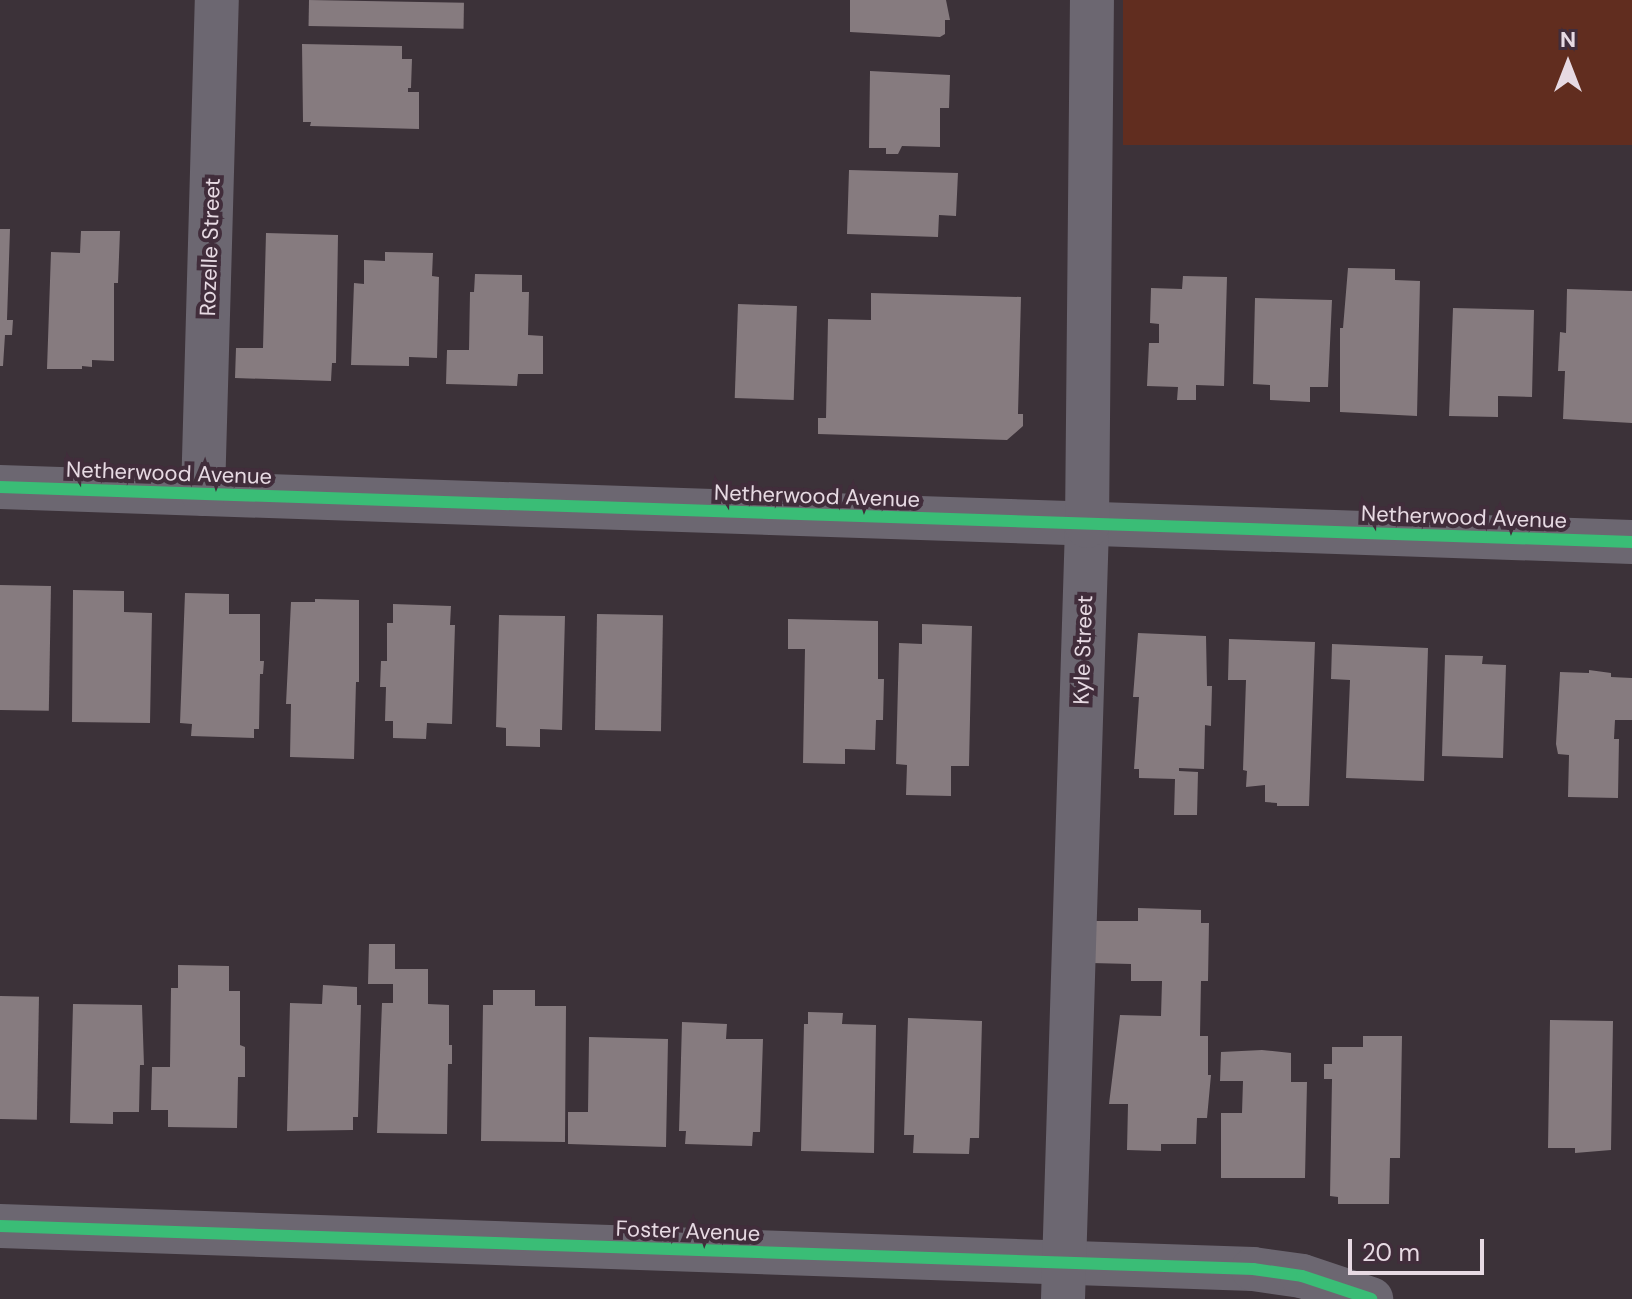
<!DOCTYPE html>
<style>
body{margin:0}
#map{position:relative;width:1632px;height:1299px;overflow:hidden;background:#3c3239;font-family:"DM Sans",sans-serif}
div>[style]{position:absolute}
.green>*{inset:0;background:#612d1f;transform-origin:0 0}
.building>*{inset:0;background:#867b7f;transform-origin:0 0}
.minor>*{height:44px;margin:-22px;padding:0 22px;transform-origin:22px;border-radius:22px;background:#6c6771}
.cycleway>*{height:12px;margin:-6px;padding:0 6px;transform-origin:6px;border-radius:6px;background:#3abd76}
span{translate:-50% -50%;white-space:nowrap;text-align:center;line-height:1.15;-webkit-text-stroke:8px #412d3b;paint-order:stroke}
.street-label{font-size:22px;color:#e7dae3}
.north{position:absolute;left:1528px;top:24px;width:80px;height:80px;-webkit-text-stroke:6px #412d3b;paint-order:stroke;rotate:0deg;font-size:22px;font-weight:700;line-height:32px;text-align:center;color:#e7dae3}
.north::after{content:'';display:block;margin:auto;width:28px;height:36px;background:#e7dae3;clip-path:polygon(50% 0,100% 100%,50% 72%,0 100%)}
.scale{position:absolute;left:1348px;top:1239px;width:136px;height:36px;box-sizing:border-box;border:4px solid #e7dae3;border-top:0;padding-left:10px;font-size:24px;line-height:28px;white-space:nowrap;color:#e7dae3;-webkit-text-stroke:6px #412d3b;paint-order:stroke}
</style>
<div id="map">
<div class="green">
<div style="left:1123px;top:0;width:509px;height:145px"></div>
</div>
<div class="building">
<div style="left:309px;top:0;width:155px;height:26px;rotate:1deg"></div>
<div style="clip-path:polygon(850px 0,946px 0,950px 20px,945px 20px,945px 34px,940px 37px,850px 32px)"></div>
<div style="clip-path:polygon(302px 44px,402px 46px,402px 59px,412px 59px,411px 88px,408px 88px,408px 92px,419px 92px,419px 129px,310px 126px,311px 122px,303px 122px)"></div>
<div style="clip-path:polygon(870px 71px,950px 75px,949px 108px,940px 108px,940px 147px,902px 146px,898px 154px,886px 154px,886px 148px,869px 148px)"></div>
<div style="clip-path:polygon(849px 170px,958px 173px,956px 216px,939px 215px,938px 237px,847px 234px)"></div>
<div style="clip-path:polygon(0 229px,10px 229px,7px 320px,13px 320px,12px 335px,5px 335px,3px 366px,0 366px)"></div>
<div style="clip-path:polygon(81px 231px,120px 231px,118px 283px,114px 283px,114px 361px,92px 360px,92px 367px,82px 366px,82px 369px,47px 369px,51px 252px,80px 253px)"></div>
<div style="clip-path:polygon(266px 233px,338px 235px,336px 363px,332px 363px,331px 381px,235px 378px,236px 348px,263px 348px)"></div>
<div style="clip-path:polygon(385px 252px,433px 253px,432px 276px,439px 277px,437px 358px,409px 357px,409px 366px,351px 365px,354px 283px,364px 284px,364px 260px,385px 261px)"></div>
<div style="clip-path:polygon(1348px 268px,1395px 269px,1395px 280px,1420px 281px,1417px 416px,1340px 412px,1340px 328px,1343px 328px)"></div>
<div style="clip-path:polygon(475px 274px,522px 275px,522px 292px,529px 292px,528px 335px,543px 336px,543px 374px,518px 374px,517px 386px,446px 384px,447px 350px,469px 350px,470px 292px,474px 292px)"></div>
<div style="clip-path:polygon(1183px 276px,1227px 277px,1224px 386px,1196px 385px,1196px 400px,1177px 400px,1178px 387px,1147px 386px,1149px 343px,1159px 343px,1159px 324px,1150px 323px,1151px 288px,1182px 289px)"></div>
<div style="clip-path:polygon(1567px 289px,1632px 291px,1632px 423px,1563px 419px,1565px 371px,1558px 371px,1560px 332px,1566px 333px)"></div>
<div style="clip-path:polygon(871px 293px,1021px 297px,1018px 414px,1023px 414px,1023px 426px,1007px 440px,818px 434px,818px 418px,826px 418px,828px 319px,871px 320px)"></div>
<div style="clip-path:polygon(1255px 298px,1332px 300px,1328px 387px,1310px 387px,1310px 402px,1270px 400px,1270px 385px,1253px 384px)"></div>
<div style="left:738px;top:304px;width:59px;height:94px;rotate:2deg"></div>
<div style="clip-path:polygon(1453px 308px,1534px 310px,1532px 397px,1498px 396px,1498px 417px,1449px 416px)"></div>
<div style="left:0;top:585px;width:51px;height:125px;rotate:1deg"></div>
<div style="clip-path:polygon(73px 590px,124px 591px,124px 612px,152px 613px,150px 723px,72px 722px)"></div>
<div style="clip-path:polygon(185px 593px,229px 594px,229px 614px,260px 614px,260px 661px,264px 661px,263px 674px,260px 674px,259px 729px,254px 729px,254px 738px,191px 736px,192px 724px,180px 723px)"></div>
<div style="clip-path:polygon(315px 599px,359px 600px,359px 682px,356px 682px,354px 759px,290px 757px,291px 704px,286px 704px,291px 602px,315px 602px)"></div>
<div style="clip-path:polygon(393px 604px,451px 606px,450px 625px,455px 625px,452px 724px,427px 723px,426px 739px,393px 738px,393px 721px,385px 721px,386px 687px,380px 687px,381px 661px,387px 661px,387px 623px,393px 623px)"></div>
<div style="left:597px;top:614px;width:66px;height:116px;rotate:1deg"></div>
<div style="clip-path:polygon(499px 615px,565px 616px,562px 730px,540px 729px,540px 747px,506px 746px,506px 728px,496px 727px)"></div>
<div style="clip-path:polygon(788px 619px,878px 621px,878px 679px,884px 679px,883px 720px,876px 720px,875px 750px,845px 749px,845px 764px,803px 763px,805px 649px,788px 649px)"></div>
<div style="clip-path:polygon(922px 624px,972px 626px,969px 766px,951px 766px,951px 796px,906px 795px,907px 765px,896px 764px,899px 643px,922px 644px)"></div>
<div style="clip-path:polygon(1138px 633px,1206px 636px,1207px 686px,1212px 686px,1211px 726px,1205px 725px,1204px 769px,1179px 768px,1179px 771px,1198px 772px,1197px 815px,1174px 815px,1175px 779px,1139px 778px,1139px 769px,1134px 769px,1139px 697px,1133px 697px)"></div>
<div style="clip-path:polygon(1229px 639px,1315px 642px,1309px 806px,1277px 806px,1277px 803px,1265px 802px,1265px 785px,1246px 787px,1247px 771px,1243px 770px,1246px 680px,1228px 680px)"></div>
<div style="clip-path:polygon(1332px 644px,1428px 648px,1424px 781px,1346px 778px,1350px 680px,1331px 679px)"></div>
<div style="clip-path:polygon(1445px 655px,1483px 656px,1482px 664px,1506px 665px,1503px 758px,1442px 756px)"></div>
<div style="clip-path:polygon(1589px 670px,1611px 673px,1611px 677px,1632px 678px,1632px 720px,1615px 720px,1614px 739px,1619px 739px,1618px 798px,1568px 797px,1569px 755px,1558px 754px,1556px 744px,1560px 672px,1589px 673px)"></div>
<div style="clip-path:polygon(1138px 908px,1201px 910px,1201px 923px,1209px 923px,1208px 981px,1201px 981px,1200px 1036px,1208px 1036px,1208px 1075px,1211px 1075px,1207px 1118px,1197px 1118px,1196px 1144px,1161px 1144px,1161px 1151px,1127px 1150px,1128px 1104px,1109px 1104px,1120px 1015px,1161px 1016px,1162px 981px,1131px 981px,1131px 964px,1091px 963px,1092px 921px,1138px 921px)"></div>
<div style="clip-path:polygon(369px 944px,395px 944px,395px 969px,428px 969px,428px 1004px,449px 1005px,449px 1045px,452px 1045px,452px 1064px,448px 1064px,447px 1134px,377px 1133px,382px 1003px,393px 1003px,393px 984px,368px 984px)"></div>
<div style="clip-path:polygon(178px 965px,229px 966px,229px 991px,240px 991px,240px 1045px,245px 1047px,245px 1077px,238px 1077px,237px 1128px,168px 1127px,168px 1110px,151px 1110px,152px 1067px,170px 1067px,171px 988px,178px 988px)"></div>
<div style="clip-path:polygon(323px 985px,357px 987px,357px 1005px,361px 1005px,358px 1117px,353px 1117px,353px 1130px,287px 1131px,290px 1003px,322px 1004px)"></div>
<div style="clip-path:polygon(493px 990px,535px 990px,535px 1006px,566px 1006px,565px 1142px,481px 1141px,483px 1005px,493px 1005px)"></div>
<div style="left:0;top:996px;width:39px;height:123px;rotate:1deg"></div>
<div style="clip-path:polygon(73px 1004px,142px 1005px,144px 1065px,140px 1065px,139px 1112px,113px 1112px,113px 1124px,70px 1123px)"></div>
<div style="clip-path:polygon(808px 1012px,843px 1013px,842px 1024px,876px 1025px,874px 1153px,801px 1151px,804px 1024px,808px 1024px)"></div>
<div style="clip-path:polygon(908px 1018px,982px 1021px,979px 1138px,970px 1138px,969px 1154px,913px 1153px,914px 1135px,904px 1135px)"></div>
<div style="clip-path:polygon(1550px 1020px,1613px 1021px,1611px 1150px,1575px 1153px,1575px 1148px,1548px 1148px)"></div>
<div style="clip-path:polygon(682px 1022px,727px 1024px,726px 1039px,763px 1039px,760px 1132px,753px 1132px,752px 1146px,685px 1144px,686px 1131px,679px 1131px)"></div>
<div style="clip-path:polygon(1363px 1036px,1402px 1036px,1400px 1158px,1390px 1158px,1389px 1204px,1338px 1204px,1338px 1197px,1330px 1196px,1332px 1079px,1324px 1079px,1324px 1064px,1332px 1064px,1332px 1047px,1363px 1047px)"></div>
<div style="clip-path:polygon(589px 1037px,668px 1039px,666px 1147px,568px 1144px,568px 1112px,588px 1112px)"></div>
<div style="clip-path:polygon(1262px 1050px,1291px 1053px,1291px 1082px,1307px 1082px,1305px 1178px,1221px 1178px,1221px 1113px,1242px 1113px,1243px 1081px,1220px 1081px,1221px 1052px)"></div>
</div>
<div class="minor">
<div style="left:0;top:487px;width:1633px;rotate:1.93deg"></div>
<div style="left:203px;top:494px;width:494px;rotate:-88.4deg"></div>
<div style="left:0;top:1226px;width:1254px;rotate:1.97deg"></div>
<div style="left:1253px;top:1269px;width:49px;rotate:8.1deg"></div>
<div style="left:1302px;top:1276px;width:73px;rotate:18.4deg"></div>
<div style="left:1063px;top:1299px;width:773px;rotate:-88.22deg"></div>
<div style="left:1087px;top:526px;width:526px;rotate:-89.46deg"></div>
</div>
<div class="cycleway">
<div style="left:0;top:487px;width:1633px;rotate:1.93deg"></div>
<div style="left:0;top:1226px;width:1254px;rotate:1.97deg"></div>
<div style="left:1253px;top:1269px;width:49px;rotate:8.1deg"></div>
<div style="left:1302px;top:1276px;width:73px;rotate:18.4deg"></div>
</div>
<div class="street-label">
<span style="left:210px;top:247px;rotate:-88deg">Rozelle Street</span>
<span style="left:169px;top:473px;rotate:2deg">Netherwood Avenue</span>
<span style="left:817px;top:496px;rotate:2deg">Netherwood Avenue</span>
<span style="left:1464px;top:517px;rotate:2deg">Netherwood Avenue</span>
<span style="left:1083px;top:650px;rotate:-88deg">Kyle Street</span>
<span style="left:688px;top:1231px;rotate:2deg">Foster Avenue</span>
</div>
<div class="north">N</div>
<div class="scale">20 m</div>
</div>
